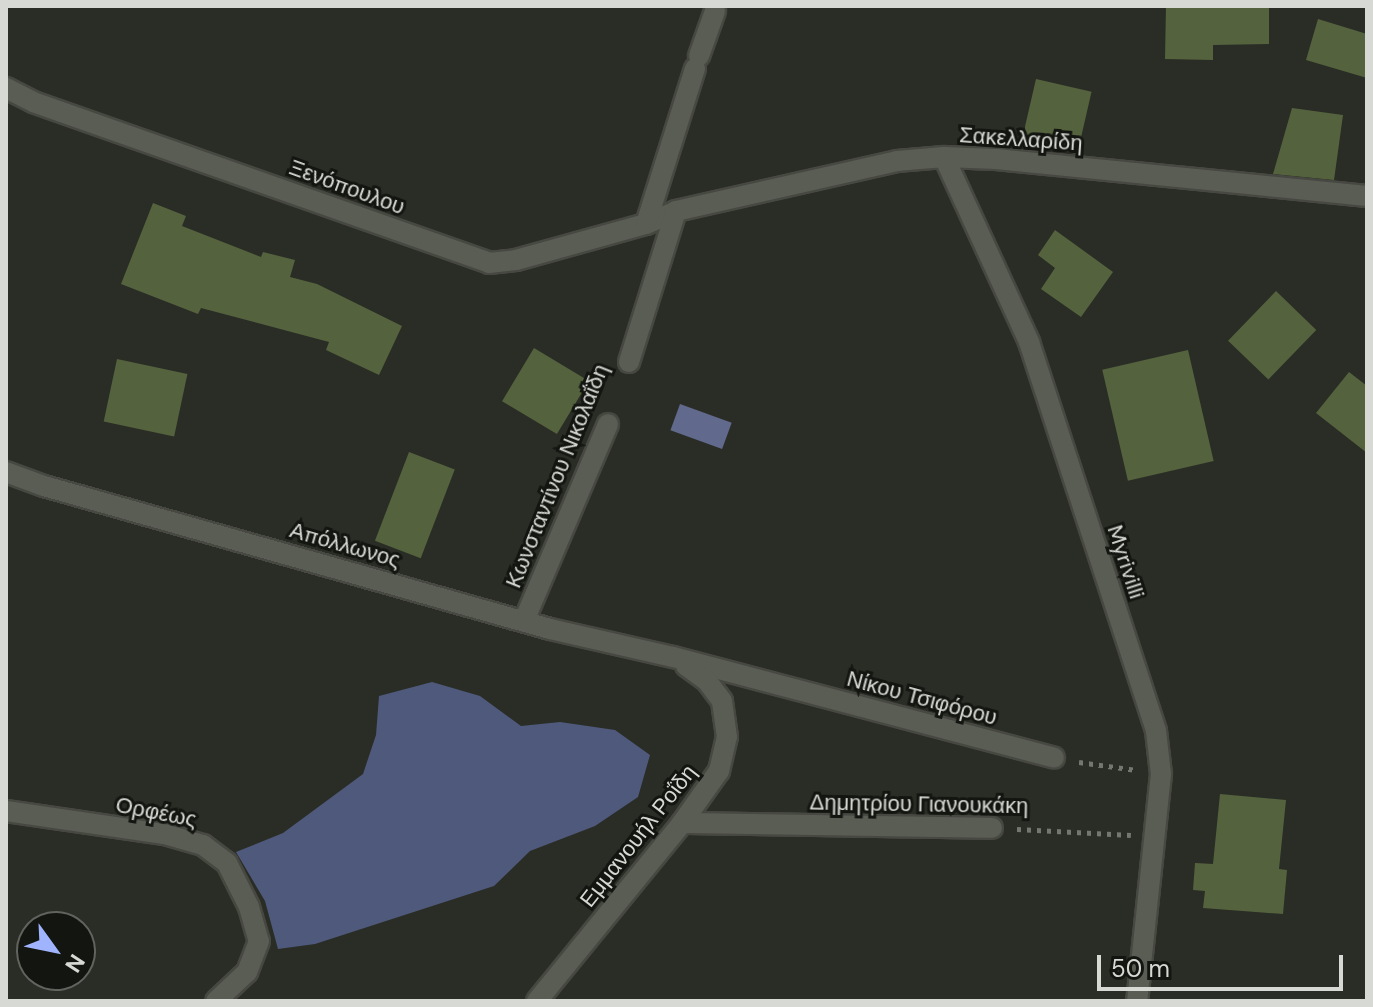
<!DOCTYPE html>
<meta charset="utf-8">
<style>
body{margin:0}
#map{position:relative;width:1373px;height:1007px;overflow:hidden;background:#2a2d25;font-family:"DM Sans",sans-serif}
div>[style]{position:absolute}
.forest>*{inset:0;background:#4f597b}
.water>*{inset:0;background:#616a8d;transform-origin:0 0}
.building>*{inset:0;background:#55623e;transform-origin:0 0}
.path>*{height:5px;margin-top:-2.5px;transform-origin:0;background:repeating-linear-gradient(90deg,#747770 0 4px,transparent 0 10px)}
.roads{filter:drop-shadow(2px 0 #464841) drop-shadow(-2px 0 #464841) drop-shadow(0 2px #464841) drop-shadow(0 -2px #464841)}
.street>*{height:20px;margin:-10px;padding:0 10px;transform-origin:10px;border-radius:10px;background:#5a5d54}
span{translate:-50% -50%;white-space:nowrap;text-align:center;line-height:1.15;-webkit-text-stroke:6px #131511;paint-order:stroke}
.street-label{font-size:22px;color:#d7d9d4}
.frame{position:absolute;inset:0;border:8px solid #d7d9d4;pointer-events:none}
.north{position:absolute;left:16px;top:911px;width:80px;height:80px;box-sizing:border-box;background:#131511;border:2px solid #61635f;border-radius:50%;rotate:123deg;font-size:22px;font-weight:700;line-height:32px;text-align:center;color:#d7d9d4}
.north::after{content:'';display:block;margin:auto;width:28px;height:36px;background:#a0b3fd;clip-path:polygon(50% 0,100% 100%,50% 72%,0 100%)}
.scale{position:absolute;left:1097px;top:955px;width:246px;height:36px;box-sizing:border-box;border:4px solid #d7d9d4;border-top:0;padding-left:10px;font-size:24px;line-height:28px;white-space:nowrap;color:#d7d9d4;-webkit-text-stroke:6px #131511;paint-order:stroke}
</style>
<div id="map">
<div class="forest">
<div style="clip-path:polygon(432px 682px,480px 696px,521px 726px,560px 722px,615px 730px,650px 755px,638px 797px,595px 826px,530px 851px,494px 886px,315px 944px,278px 949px,265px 901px,236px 852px,283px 833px,363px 774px,376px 735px,379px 696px)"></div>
</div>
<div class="water">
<div style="left:680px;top:404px;width:55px;height:28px;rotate:20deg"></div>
</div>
<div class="building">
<div style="clip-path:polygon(1166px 6px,1269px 6px,1269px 44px,1213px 45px,1213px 60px,1165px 59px)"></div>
<div style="clip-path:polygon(1318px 19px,1367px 34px,1367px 78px,1306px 60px)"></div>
<div style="left:1036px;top:79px;width:57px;height:64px;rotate:13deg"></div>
<div style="clip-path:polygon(1292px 108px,1343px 115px,1334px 180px,1273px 174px)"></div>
<div style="clip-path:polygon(153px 203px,186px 216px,182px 226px,261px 257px,263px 252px,295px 260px,290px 277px,317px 284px,402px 326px,379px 375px,326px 350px,329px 342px,201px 308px,198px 314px,121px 284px)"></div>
<div style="clip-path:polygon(1055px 230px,1113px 272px,1081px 317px,1041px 289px,1055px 268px,1038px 255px)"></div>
<div style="left:1276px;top:291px;width:56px;height:69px;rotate:44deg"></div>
<div style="left:534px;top:348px;width:64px;height:62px;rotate:31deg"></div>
<div style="left:1188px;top:350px;width:114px;height:88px;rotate:77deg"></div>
<div style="left:117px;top:359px;width:72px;height:64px;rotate:12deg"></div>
<div style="clip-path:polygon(1349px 372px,1367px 386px,1367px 453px,1316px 413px)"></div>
<div style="left:409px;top:452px;width:49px;height:95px;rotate:21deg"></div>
<div style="clip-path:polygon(1220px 794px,1286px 800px,1279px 869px,1287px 870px,1283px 914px,1203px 908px,1205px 891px,1193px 890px,1195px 863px,1213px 864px)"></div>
</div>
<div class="path">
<div style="left:1079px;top:762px;width:58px;rotate:8deg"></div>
<div style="left:1017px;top:829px;width:114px;rotate:3deg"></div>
</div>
<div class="roads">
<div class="street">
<div style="left:699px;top:56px;width:48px;rotate:-70.4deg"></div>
<div style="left:6px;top:88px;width:30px;rotate:27deg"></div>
<div style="left:33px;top:102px;width:484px;rotate:19.4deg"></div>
<div style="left:489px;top:263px;width:27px;rotate:-6deg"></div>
<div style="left:516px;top:260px;width:135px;rotate:-15.5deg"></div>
<div style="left:646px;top:224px;width:33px;rotate:-23deg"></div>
<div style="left:676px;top:211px;width:227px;rotate:-12.7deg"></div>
<div style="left:897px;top:161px;width:47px;rotate:-4.9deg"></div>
<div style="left:944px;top:157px;width:52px;rotate:2.2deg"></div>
<div style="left:996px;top:159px;width:373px;rotate:5.7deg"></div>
<div style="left:944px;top:157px;width:204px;rotate:65.3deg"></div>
<div style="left:1029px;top:342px;width:409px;rotate:71.9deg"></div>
<div style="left:1156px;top:731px;width:43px;rotate:83.4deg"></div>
<div style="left:1161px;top:774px;width:228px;rotate:96deg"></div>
<div style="left:646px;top:224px;width:163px;rotate:-72.5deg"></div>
<div style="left:629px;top:362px;width:158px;rotate:-72.7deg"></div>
<div style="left:6px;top:472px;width:40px;rotate:20.2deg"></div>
<div style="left:44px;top:486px;width:526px;rotate:15.78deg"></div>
<div style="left:550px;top:629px;width:126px;rotate:12.8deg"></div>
<div style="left:673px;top:657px;width:394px;rotate:14.8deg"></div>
<div style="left:524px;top:621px;width:214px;rotate:-66.9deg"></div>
<div style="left:6px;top:811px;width:160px;rotate:8.3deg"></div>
<div style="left:164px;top:834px;width:41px;rotate:15.8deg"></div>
<div style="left:203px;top:845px;width:30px;rotate:37deg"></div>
<div style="left:227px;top:863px;width:49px;rotate:63.4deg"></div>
<div style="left:249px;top:907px;width:35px;rotate:74deg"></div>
<div style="left:259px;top:941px;width:33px;rotate:111deg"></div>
<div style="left:247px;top:972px;width:42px;rotate:136.9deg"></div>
<div style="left:682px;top:823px;width:310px;rotate:0.9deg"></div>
<div style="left:537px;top:1001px;width:230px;rotate:-50.8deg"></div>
<div style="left:682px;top:823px;width:64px;rotate:-54.6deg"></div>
<div style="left:719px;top:771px;width:35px;rotate:-77deg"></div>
<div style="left:727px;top:737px;width:36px;rotate:-98deg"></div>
<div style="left:722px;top:701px;width:25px;rotate:-127deg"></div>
<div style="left:707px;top:681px;width:26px;rotate:-144deg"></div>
</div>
</div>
<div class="street-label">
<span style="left:1021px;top:139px;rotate:4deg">Σακελλαρίδη</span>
<span style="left:347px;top:187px;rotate:20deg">Ξενόπουλου</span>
<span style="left:557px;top:476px;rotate:-68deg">Κωνσταντίνου Νικολαΐδη</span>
<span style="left:345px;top:545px;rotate:16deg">Απόλλωνος</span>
<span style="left:1126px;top:562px;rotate:72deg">Myrivilli</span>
<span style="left:922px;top:698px;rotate:15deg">Νίκου Τσιφόρου</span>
<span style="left:919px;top:804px;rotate:1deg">Δημητρίου Γιανουκάκη</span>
<span style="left:156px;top:812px;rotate:11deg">Ορφέως</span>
<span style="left:638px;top:836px;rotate:-52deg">Εμμανουήλ Ροΐδη</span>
</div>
<div class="frame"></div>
<div class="north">N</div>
<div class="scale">50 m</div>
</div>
